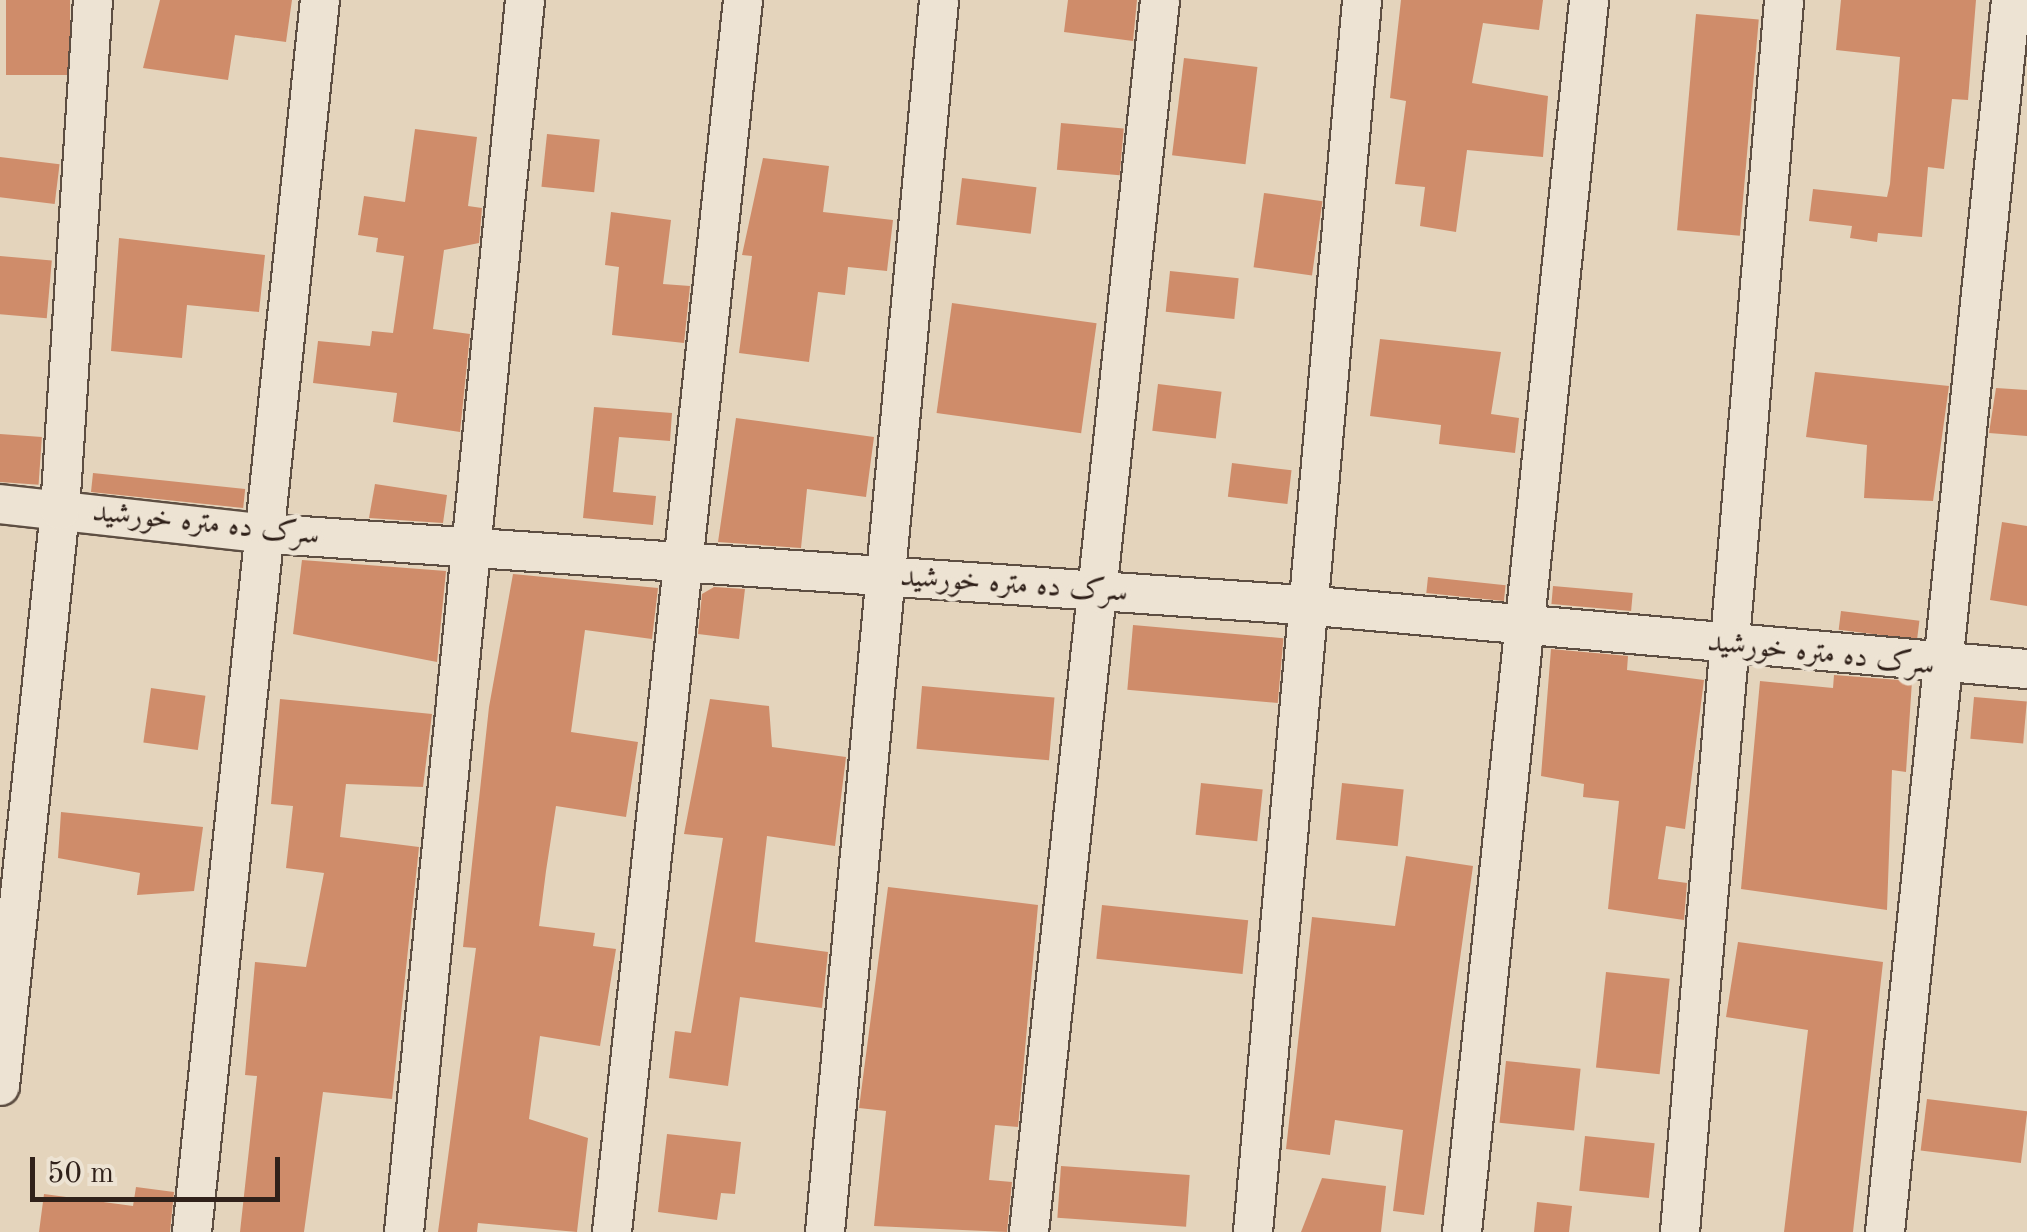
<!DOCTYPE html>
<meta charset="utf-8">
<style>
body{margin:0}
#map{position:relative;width:2027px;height:1232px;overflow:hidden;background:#e4d4bc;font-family:"Old Standard TT",Amiri,serif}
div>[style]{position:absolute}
.building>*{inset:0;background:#cf8c6a;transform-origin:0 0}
.roads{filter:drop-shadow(2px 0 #5d4e42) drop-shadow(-2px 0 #5d4e42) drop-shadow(0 2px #5d4e42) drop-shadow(0 -2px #5d4e42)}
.minor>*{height:38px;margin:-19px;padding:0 19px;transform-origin:19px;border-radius:19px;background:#ede3d3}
span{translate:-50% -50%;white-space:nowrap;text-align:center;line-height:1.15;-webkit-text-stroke:10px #ede3d3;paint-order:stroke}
.street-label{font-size:30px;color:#30211a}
.scale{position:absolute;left:30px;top:1157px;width:250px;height:45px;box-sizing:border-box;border:5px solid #30211a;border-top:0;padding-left:12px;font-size:30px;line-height:35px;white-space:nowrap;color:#30211a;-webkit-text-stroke:8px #ede3d3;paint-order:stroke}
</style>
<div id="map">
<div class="building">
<div style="left:6px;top:0;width:64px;height:75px"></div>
<div style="clip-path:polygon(160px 0,292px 0,286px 42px,235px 35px,228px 80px,143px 68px)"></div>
<div style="clip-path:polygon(1068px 0,1137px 0,1133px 41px,1064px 32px)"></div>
<div style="clip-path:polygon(1401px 0,1543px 0,1539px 30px,1483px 23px,1472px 83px,1548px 96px,1543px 157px,1467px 150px,1456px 232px,1420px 226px,1425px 187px,1395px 184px,1406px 101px,1390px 98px)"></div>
<div style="clip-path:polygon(1841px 0,1976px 0,1968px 100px,1952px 99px,1944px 169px,1928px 167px,1922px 237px,1878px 233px,1877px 242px,1850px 238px,1852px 226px,1809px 221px,1813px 189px,1887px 197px,1890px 184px,1900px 57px,1836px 50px)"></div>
<div style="left:1696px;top:14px;width:63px;height:217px;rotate:5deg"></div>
<div style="left:1184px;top:58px;width:74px;height:98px;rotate:7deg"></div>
<div style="left:1061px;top:123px;width:63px;height:47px;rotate:5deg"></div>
<div style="clip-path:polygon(415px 129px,477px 137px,468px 206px,482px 208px,479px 243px,444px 250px,433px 329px,470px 334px,460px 432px,393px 422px,397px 393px,313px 383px,318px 341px,370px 346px,372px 331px,393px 333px,404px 256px,376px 252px,378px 238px,358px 235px,364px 196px,405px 202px)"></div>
<div style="left:547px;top:134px;width:53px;height:53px;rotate:6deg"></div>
<div style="left:0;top:157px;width:60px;height:40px;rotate:7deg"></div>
<div style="clip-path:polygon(763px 158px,829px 166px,823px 212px,893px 220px,887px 271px,848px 267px,845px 295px,818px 292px,809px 362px,739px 353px,752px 256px,742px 255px)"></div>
<div style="left:962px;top:178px;width:75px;height:47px;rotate:7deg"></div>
<div style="left:1264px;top:193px;width:59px;height:75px;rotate:8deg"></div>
<div style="clip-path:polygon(611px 212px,671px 220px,663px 284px,690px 286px,684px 343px,612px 335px,619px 267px,605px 265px)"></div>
<div style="clip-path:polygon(119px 238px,265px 255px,259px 312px,187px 305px,182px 358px,111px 351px)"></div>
<div style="left:0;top:256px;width:52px;height:58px;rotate:5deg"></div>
<div style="left:1170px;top:271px;width:69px;height:41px;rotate:6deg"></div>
<div style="left:952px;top:303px;width:146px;height:111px;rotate:8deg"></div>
<div style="clip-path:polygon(1380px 339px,1501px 352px,1491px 414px,1519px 418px,1515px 453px,1439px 444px,1441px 425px,1370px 416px)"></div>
<div style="clip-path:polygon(1815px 372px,1949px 386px,1933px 501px,1864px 498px,1867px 445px,1806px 437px)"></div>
<div style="left:1158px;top:384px;width:64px;height:47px;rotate:7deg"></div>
<div style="clip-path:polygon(1996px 388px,2027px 390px,2027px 436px,1989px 433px)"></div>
<div style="clip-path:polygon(594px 407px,672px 413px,670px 441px,619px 437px,613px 492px,656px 496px,653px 525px,583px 518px)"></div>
<div style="clip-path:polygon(736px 418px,874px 437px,866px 497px,807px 489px,801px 548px,718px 542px)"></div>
<div style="left:0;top:434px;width:42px;height:48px;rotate:4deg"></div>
<div style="left:1232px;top:463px;width:60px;height:34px;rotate:7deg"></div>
<div style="left:93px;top:473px;width:153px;height:19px;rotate:6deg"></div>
<div style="clip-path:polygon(375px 484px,447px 495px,443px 523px,369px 518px)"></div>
<div style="clip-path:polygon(2002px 522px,2027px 526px,2027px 606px,1990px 600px)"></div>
<div style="clip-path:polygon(302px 560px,446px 571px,437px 662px,293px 634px)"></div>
<div style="clip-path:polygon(513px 574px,658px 588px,652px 639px,585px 630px,571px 732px,638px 742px,626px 817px,556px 806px,546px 871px,539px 926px,595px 933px,593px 946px,616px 949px,600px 1046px,540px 1036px,529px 1119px,588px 1138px,577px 1232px,478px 1223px,477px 1232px,438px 1232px,476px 948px,463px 947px,489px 707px)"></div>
<div style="left:1428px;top:577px;width:78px;height:16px;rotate:6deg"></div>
<div style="left:1553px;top:586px;width:80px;height:18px;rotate:5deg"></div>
<div style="clip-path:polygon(714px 587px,745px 589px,739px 639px,698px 634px,702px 594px)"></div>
<div style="left:1841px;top:611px;width:79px;height:19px;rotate:7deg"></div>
<div style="left:1133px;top:625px;width:151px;height:65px;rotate:5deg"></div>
<div style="clip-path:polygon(1551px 649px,1628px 656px,1627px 670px,1704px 680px,1685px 829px,1666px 826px,1658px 879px,1687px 883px,1684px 920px,1608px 909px,1619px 801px,1583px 797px,1584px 784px,1541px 776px)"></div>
<div style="clip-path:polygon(1834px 675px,1912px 681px,1906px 772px,1892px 770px,1887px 910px,1741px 889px,1760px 681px,1833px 688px)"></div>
<div style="left:922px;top:686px;width:133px;height:63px;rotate:5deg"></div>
<div style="left:151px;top:688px;width:55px;height:55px;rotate:8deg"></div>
<div style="left:1974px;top:697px;width:53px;height:42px;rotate:5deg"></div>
<div style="clip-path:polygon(280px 699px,432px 714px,423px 787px,346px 784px,340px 837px,419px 847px,392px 1099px,323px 1092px,304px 1232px,240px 1232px,257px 1076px,245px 1075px,255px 962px,306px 967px,324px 873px,286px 868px,293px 806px,271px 804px)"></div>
<div style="clip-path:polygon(710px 699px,769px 706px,772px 747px,846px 757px,835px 846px,767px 836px,755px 942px,828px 952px,822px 1008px,740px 997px,728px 1086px,669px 1078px,675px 1031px,691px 1033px,723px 838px,684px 834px)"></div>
<div style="left:1201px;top:783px;width:62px;height:52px;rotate:6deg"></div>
<div style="left:1342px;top:783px;width:62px;height:57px;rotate:6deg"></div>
<div style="clip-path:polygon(61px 812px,203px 827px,194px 891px,137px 895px,140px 873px,58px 858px)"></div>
<div style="clip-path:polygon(1406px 856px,1473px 866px,1424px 1215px,1393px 1211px,1403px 1130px,1335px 1120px,1330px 1155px,1286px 1149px,1312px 917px,1395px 926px)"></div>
<div style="clip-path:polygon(888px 887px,1038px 905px,1018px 1127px,995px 1125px,989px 1180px,1012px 1182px,1007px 1232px,874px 1226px,886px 1111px,859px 1108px)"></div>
<div style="left:1102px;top:905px;width:147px;height:54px;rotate:6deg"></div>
<div style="clip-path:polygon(1738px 942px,1883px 962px,1853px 1232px,1784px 1232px,1808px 1030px,1726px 1017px)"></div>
<div style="left:1606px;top:972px;width:64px;height:96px;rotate:6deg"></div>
<div style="left:1506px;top:1061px;width:75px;height:62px;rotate:6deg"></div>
<div style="left:1927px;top:1099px;width:101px;height:52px;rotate:7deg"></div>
<div style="clip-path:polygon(667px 1134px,741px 1142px,735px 1194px,721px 1193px,717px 1220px,658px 1212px)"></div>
<div style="left:1585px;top:1136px;width:70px;height:55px;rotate:6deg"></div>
<div style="left:1061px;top:1166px;width:129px;height:52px;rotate:4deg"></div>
<div style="clip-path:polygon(1322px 1178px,1386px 1186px,1381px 1232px,1301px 1232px)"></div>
<div style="clip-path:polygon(136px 1187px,174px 1192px,170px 1232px,39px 1232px,44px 1194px,133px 1206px)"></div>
<div style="clip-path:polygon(1537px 1202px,1572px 1206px,1569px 1232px,1534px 1232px)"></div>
</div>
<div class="roads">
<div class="minor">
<div style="left:0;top:504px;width:261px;rotate:6.4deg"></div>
<div style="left:259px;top:533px;width:1059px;rotate:3.95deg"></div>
<div style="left:1315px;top:606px;width:715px;rotate:5.06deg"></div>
<div style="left:0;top:1086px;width:579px;rotate:-84.05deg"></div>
<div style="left:60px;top:510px;width:511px;rotate:-86.3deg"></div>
<div style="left:192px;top:1232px;width:1239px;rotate:-84.07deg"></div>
<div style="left:404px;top:1232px;width:1238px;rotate:-84.39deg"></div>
<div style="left:612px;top:1232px;width:1239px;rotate:-83.93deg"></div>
<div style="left:825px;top:1232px;width:1237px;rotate:-84.71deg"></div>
<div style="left:1029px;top:1232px;width:1239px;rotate:-83.93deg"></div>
<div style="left:1253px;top:1232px;width:1237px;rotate:-84.94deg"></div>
<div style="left:1462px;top:1232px;width:1239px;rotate:-84.11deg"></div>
<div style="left:1680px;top:1232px;width:1236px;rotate:-85.17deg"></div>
<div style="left:1885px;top:1232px;width:1238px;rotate:-84.16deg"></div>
</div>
</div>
<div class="street-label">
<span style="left:206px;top:524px;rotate:6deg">سرک ده متره خورشید</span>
<span style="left:1014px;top:585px;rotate:4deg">سرک ده متره خورشید</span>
<span style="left:1821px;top:654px;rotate:6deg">سرک ده متره خورشید</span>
</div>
<div class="scale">50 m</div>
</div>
